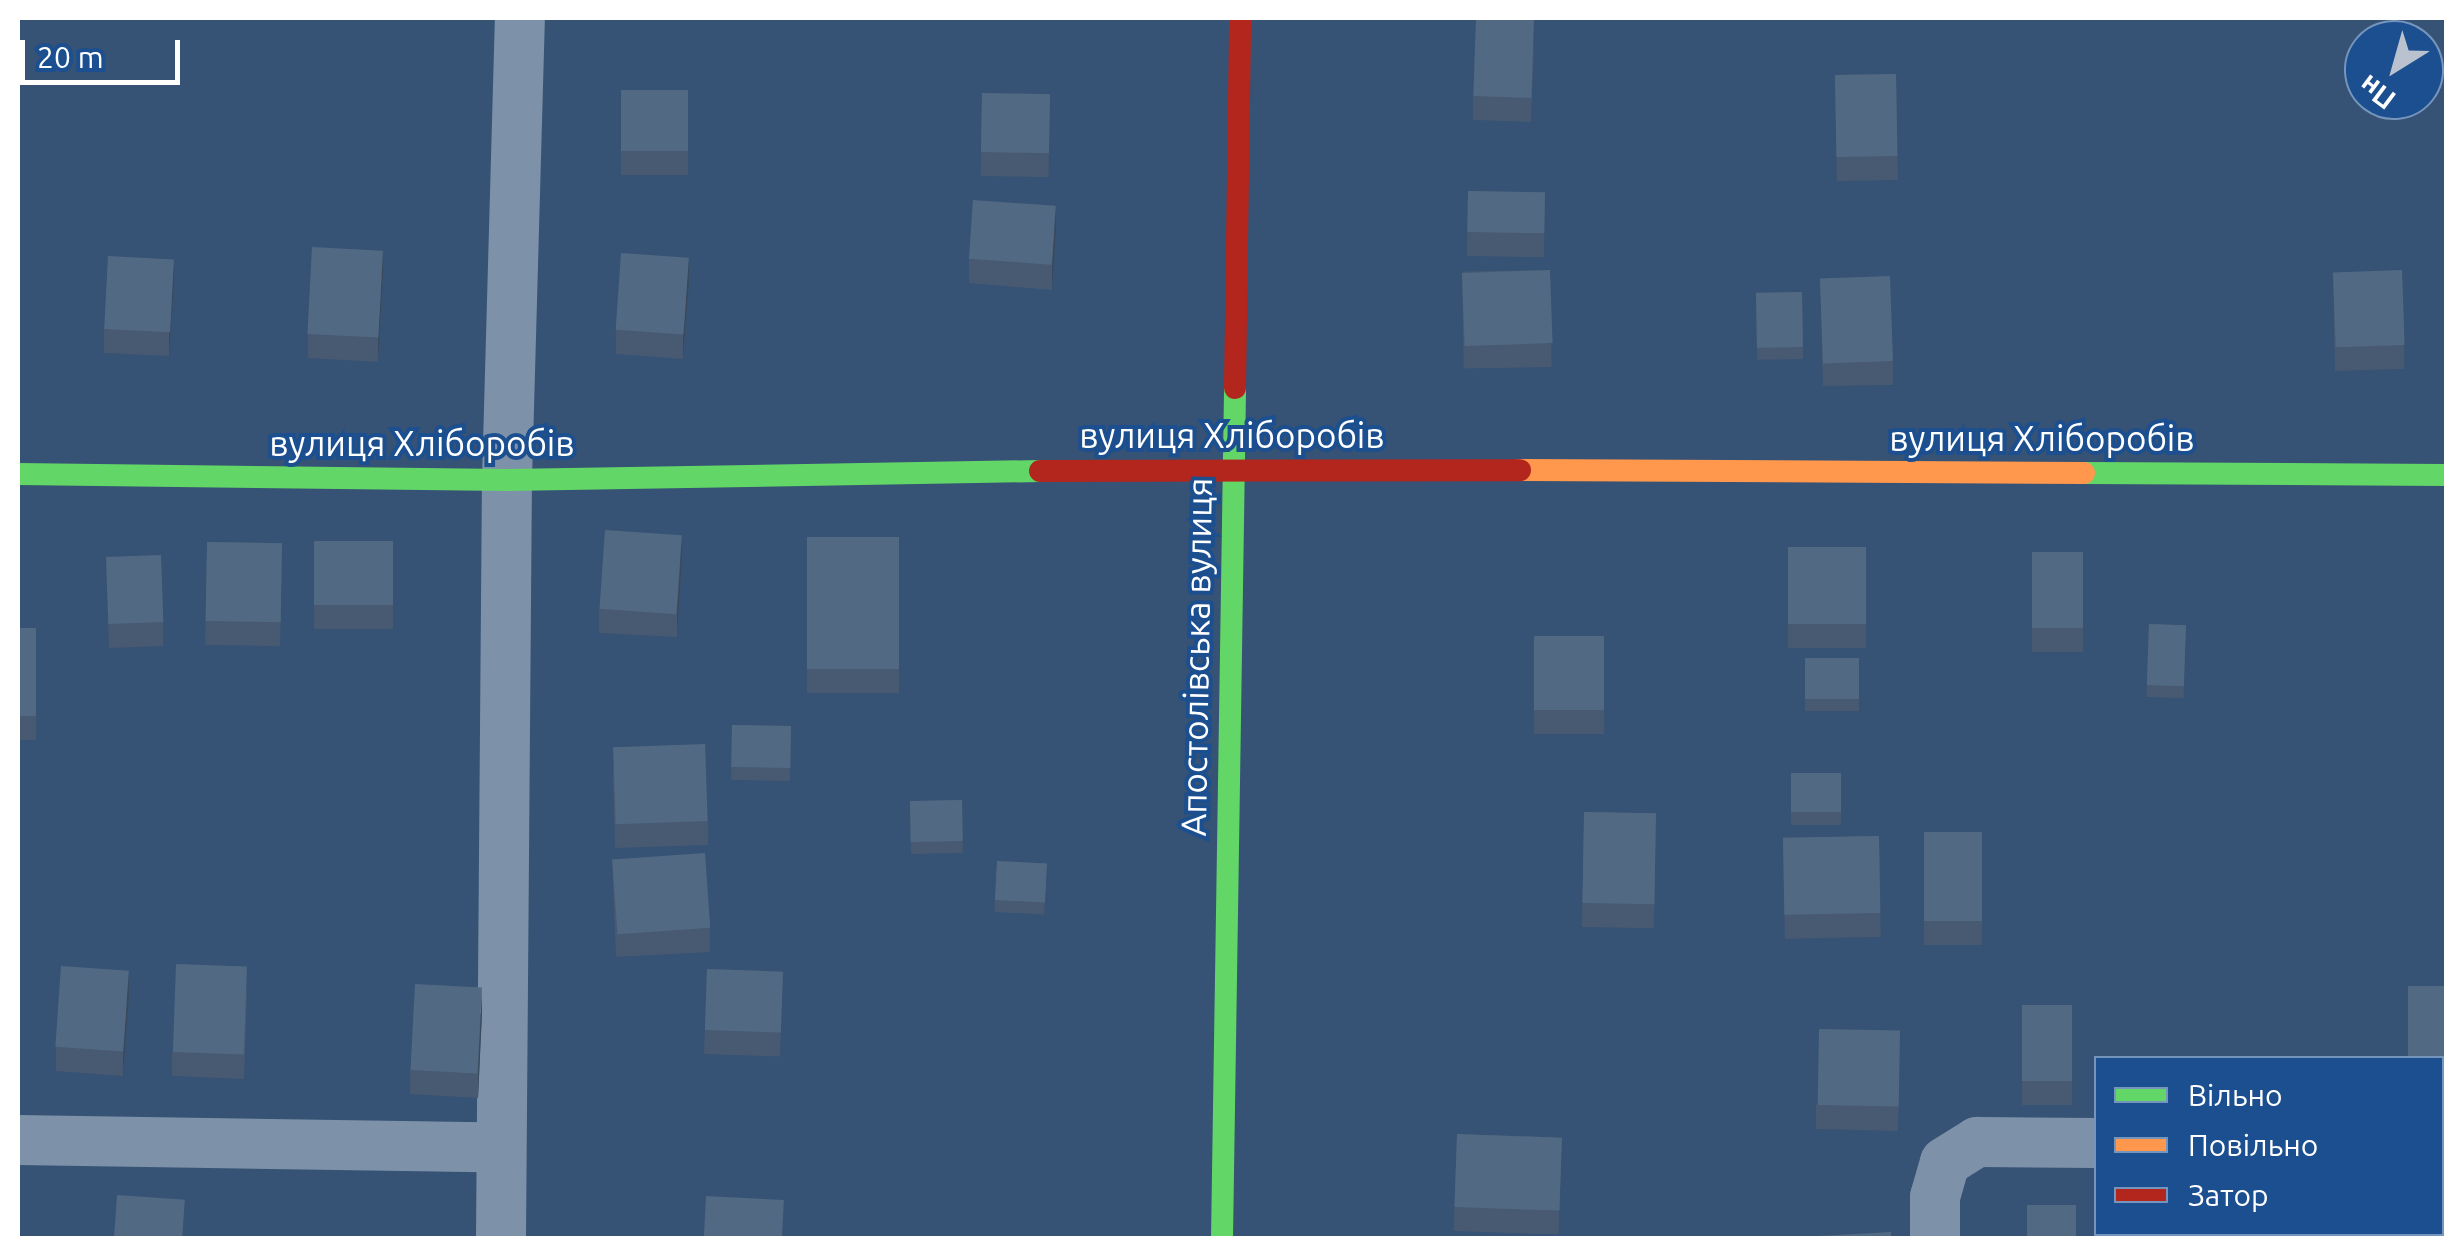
<!DOCTYPE html>
<meta charset="utf-8">
<style>
body{margin:0}
#map{position:relative;width:2464px;height:1256px;overflow:hidden;background:#365274;font-family:Ubuntu,sans-serif}
div>[style]{position:absolute}
.street>*{height:50px;margin:-25px;padding:0 25px;transform-origin:25px;border-radius:25px;background:#7d92a8}
.fast>*{height:22px;margin:-11px;padding:0 11px;transform-origin:11px;border-radius:11px;background:#63d668}
.slow>*{height:22px;margin:-11px;padding:0 11px;transform-origin:11px;border-radius:11px;background:#ff974d}
.jam>*{height:22px;margin:-11px;padding:0 11px;transform-origin:11px;border-radius:11px;background:#b3261e}
.wall>*{inset:0;background:#475a72;transform-origin:0 0}
.shaded-wall>*{inset:0;background:#394a5c}
.building>*{inset:0;background:#526984;transform-origin:0 0}
span{translate:-50% -50%;white-space:nowrap;text-align:center;line-height:1.15;-webkit-text-stroke:8px #1b4f8f;paint-order:stroke}
.street-label{font-size:35px;color:#fff}
.frame{position:absolute;inset:0;border:20px solid #fff;pointer-events:none}
.legend{position:absolute;left:2094px;top:1056px;width:350px;height:180px;box-sizing:border-box;background:#1b4f8f;border:2px solid #7695bc;margin:0;padding:12px 18px;list-style:none;font-size:30px;color:#fff}
.legend li{display:flex;align-items:center;gap:20px;height:50px}
.legend b{width:50px;border:2px solid #7695bc}
.north{position:absolute;left:2344px;top:20px;width:100px;height:100px;box-sizing:border-box;background:#1b4f8f;border:2px solid #7695bc;border-radius:50%;rotate:217deg;font-size:28px;font-weight:700;line-height:40px;text-align:center;color:#fff}
.north::after{content:'';display:block;margin:auto;width:35px;height:45px;background:#b9c2ce;clip-path:polygon(50% 0,100% 100%,50% 72%,0 100%)}
.scale{position:absolute;left:20px;top:40px;width:160px;height:45px;box-sizing:border-box;border:5px solid #fff;border-top:0;padding-left:12px;font-size:30px;line-height:35px;white-space:nowrap;color:#fff;-webkit-text-stroke:8px #1b4f8f;paint-order:stroke}
</style>
<div id="map">
<div class="street">
<div style="left:18px;top:1140px;width:483px;rotate:0.9deg"></div>
<div style="left:2442px;top:1143px;width:4px"></div>
<div style="left:501px;top:1238px;width:758px;rotate:-89.55deg"></div>
<div style="left:507px;top:480px;width:462px;rotate:-88.4deg"></div>
<div style="left:1935px;top:1238px;width:41px;rotate:-90deg"></div>
<div style="left:1935px;top:1197px;width:36px;rotate:-74deg"></div>
<div style="left:1945px;top:1162px;width:38px;rotate:-32deg"></div>
<div style="left:1977px;top:1142px;width:119px;rotate:0.5deg"></div>
</div>
<div class="fast">
<div style="left:2084px;top:473px;width:362px;rotate:0.3deg"></div>
<div style="left:18px;top:474px;width:489px;rotate:0.7deg"></div>
<div style="left:507px;top:480px;width:533px;rotate:-0.97deg"></div>
<div style="left:1222px;top:1238px;width:850px;rotate:-89.12deg"></div>
</div>
<div class="slow">
<div style="left:1520px;top:470px;width:564px;rotate:0.3deg"></div>
</div>
<div class="jam">
<div style="left:1235px;top:388px;width:370px;rotate:-89.2deg"></div>
<div style="left:1040px;top:471px;width:480px;rotate:-0.1deg"></div>
</div>
<div class="wall">
<div style="clip-path:polygon(1534px 44px,1531px 122px,1473px 120px,1473px 96px)"></div>
<div style="left:1896px;top:74px;width:106px;height:61px;rotate:89deg"></div>
<div style="left:621px;top:90px;width:67px;height:85px"></div>
<div style="left:982px;top:93px;width:68px;height:83px;rotate:1deg"></div>
<div style="left:1468px;top:191px;width:77px;height:65px;rotate:1deg"></div>
<div style="clip-path:polygon(1056px 230px,1052px 290px,969px 283px,969px 259px)"></div>
<div style="left:1550px;top:270px;width:97px;height:88px;rotate:89deg"></div>
<div style="clip-path:polygon(2333px 271px,2404px 345px,2404px 369px,2335px 371px)"></div>
<div style="clip-path:polygon(383px 275px,378px 362px,308px 358px,308px 334px)"></div>
<div style="clip-path:polygon(1820px 278px,1893px 361px,1893px 385px,1823px 386px)"></div>
<div style="clip-path:polygon(689px 282px,683px 359px,616px 354px,616px 330px)"></div>
<div style="clip-path:polygon(174px 284px,169px 356px,104px 353px,104px 329px)"></div>
<div style="left:1802px;top:292px;width:67px;height:46px;rotate:89deg"></div>
<div style="left:807px;top:537px;width:92px;height:156px"></div>
<div style="left:314px;top:541px;width:79px;height:88px"></div>
<div style="left:207px;top:542px;width:75px;height:103px;rotate:1deg"></div>
<div style="left:1788px;top:547px;width:78px;height:101px"></div>
<div style="left:2032px;top:552px;width:51px;height:100px"></div>
<div style="clip-path:polygon(106px 557px,163px 622px,163px 646px,109px 648px)"></div>
<div style="clip-path:polygon(682px 559px,677px 637px,599px 633px,599px 609px)"></div>
<div style="left:2149px;top:624px;width:37px;height:73px;rotate:2deg"></div>
<div style="left:18px;top:628px;width:18px;height:112px"></div>
<div style="left:1534px;top:636px;width:70px;height:98px"></div>
<div style="left:1805px;top:658px;width:54px;height:53px"></div>
<div style="left:732px;top:725px;width:59px;height:55px;rotate:1deg"></div>
<div style="clip-path:polygon(613px 771px,708px 821px,708px 845px,615px 848px)"></div>
<div style="left:1791px;top:773px;width:50px;height:52px"></div>
<div style="left:962px;top:800px;width:53px;height:52px;rotate:89deg"></div>
<div style="left:1584px;top:812px;width:72px;height:115px;rotate:1deg"></div>
<div style="left:1924px;top:832px;width:58px;height:113px"></div>
<div style="left:1879px;top:836px;width:101px;height:96px;rotate:89deg"></div>
<div style="clip-path:polygon(612px 858px,710px 928px,710px 952px,616px 957px)"></div>
<div style="left:997px;top:861px;width:50px;height:51px;rotate:3deg"></div>
<div style="left:707px;top:969px;width:76px;height:85px;rotate:2deg"></div>
<div style="clip-path:polygon(2446px 986px,2446px 1087px,2442px 1087px,2442px 1058px)"></div>
<div style="clip-path:polygon(247px 991px,244px 1079px,172px 1076px,172px 1052px)"></div>
<div style="clip-path:polygon(129px 995px,123px 1076px,56px 1071px,56px 1047px)"></div>
<div style="left:2022px;top:1005px;width:50px;height:100px"></div>
<div style="clip-path:polygon(482px 1012px,478px 1098px,410px 1094px,410px 1070px)"></div>
<div style="clip-path:polygon(1900px 1031px,1898px 1131px,1816px 1129px,1816px 1105px)"></div>
<div style="left:1457px;top:1134px;width:105px;height:97px;rotate:2deg"></div>
</div>
<div class="shaded-wall">
<div style="clip-path:polygon(1056px 206px,1056px 230px,1052px 290px,1052px 266px)"></div>
<div style="clip-path:polygon(383px 251px,383px 275px,378px 362px,378px 338px)"></div>
<div style="clip-path:polygon(689px 258px,689px 282px,683px 359px,683px 335px)"></div>
<div style="clip-path:polygon(174px 260px,174px 284px,169px 356px,169px 332px)"></div>
<div style="clip-path:polygon(682px 535px,682px 559px,677px 637px,677px 613px)"></div>
<div style="clip-path:polygon(129px 971px,129px 995px,123px 1076px,123px 1052px)"></div>
<div style="clip-path:polygon(482px 988px,482px 1012px,478px 1098px,478px 1074px)"></div>
</div>
<div class="building">
<div style="left:1476px;top:18px;width:58px;height:78px;rotate:2deg"></div>
<div style="left:1896px;top:74px;width:82px;height:61px;rotate:89deg"></div>
<div style="left:621px;top:90px;width:67px;height:61px"></div>
<div style="left:982px;top:93px;width:68px;height:59px;rotate:1deg"></div>
<div style="left:1468px;top:191px;width:77px;height:41px;rotate:1deg"></div>
<div style="left:973px;top:200px;width:83px;height:59px;rotate:4deg"></div>
<div style="left:312px;top:247px;width:71px;height:87px;rotate:3deg"></div>
<div style="left:621px;top:253px;width:68px;height:77px;rotate:4deg"></div>
<div style="left:108px;top:256px;width:66px;height:73px;rotate:3deg"></div>
<div style="left:1550px;top:270px;width:73px;height:88px;rotate:88deg"></div>
<div style="left:2402px;top:270px;width:75px;height:69px;rotate:88deg"></div>
<div style="left:1890px;top:276px;width:85px;height:70px;rotate:88deg"></div>
<div style="left:1802px;top:292px;width:55px;height:46px;rotate:89deg"></div>
<div style="left:605px;top:530px;width:77px;height:79px;rotate:4deg"></div>
<div style="left:807px;top:537px;width:92px;height:132px"></div>
<div style="left:314px;top:541px;width:79px;height:64px"></div>
<div style="left:207px;top:542px;width:75px;height:79px;rotate:1deg"></div>
<div style="left:1788px;top:547px;width:78px;height:77px"></div>
<div style="left:2032px;top:552px;width:51px;height:76px"></div>
<div style="left:161px;top:555px;width:67px;height:55px;rotate:88deg"></div>
<div style="left:2149px;top:624px;width:37px;height:61px;rotate:2deg"></div>
<div style="left:18px;top:628px;width:18px;height:88px"></div>
<div style="left:1534px;top:636px;width:70px;height:74px"></div>
<div style="left:1805px;top:658px;width:54px;height:41px"></div>
<div style="left:732px;top:725px;width:59px;height:42px;rotate:1deg"></div>
<div style="left:705px;top:744px;width:77px;height:92px;rotate:88deg"></div>
<div style="left:1791px;top:773px;width:50px;height:39px"></div>
<div style="left:962px;top:800px;width:41px;height:52px;rotate:89deg"></div>
<div style="left:1584px;top:812px;width:72px;height:91px;rotate:1deg"></div>
<div style="left:1924px;top:832px;width:58px;height:89px"></div>
<div style="left:1879px;top:836px;width:77px;height:96px;rotate:89deg"></div>
<div style="left:705px;top:853px;width:75px;height:93px;rotate:86deg"></div>
<div style="left:997px;top:861px;width:50px;height:39px;rotate:3deg"></div>
<div style="left:176px;top:964px;width:71px;height:88px;rotate:2deg"></div>
<div style="left:61px;top:966px;width:68px;height:81px;rotate:4deg"></div>
<div style="left:707px;top:969px;width:76px;height:61px;rotate:2deg"></div>
<div style="left:415px;top:984px;width:67px;height:86px;rotate:3deg"></div>
<div style="clip-path:polygon(2408px 986px,2446px 986px,2446px 1063px,2442px 1063px,2442px 1058px,2408px 1058px)"></div>
<div style="left:2022px;top:1005px;width:50px;height:76px"></div>
<div style="left:1819px;top:1029px;width:81px;height:76px;rotate:1deg"></div>
<div style="left:1457px;top:1134px;width:105px;height:73px;rotate:2deg"></div>
<div style="left:117px;top:1195px;width:68px;height:43px;rotate:4deg"></div>
<div style="left:706px;top:1196px;width:78px;height:42px;rotate:3deg"></div>
<div style="left:2027px;top:1205px;width:49px;height:33px"></div>
<div style="clip-path:polygon(1891px 1232px,1891px 1238px,1819px 1238px,1818px 1236px)"></div>
<div style="left:2151px;top:1234px;width:37px;height:4px"></div>
<div style="left:2219px;top:1234px;width:49px;height:4px"></div>
<div style="left:2339px;top:1234px;width:49px;height:4px"></div>
</div>
<div class="street-label">
<span style="left:1232px;top:435px">вулиця Хліборобів</span>
<span style="left:2042px;top:438px">вулиця Хліборобів</span>
<span style="left:422px;top:443px">вулиця Хліборобів</span>
<span style="left:1196px;top:657px;rotate:-89deg">Апостолівська вулиця</span>
</div>
<div class="frame"></div>
<ul class="legend">
<li><b style="height:12px;background:#63d668"></b>Вільно</li>
<li><b style="height:12px;background:#ff974d"></b>Повільно</li>
<li><b style="height:12px;background:#b3261e"></b>Затор</li>
</ul>
<div class="north">Пн</div>
<div class="scale">20 m</div>
</div>
